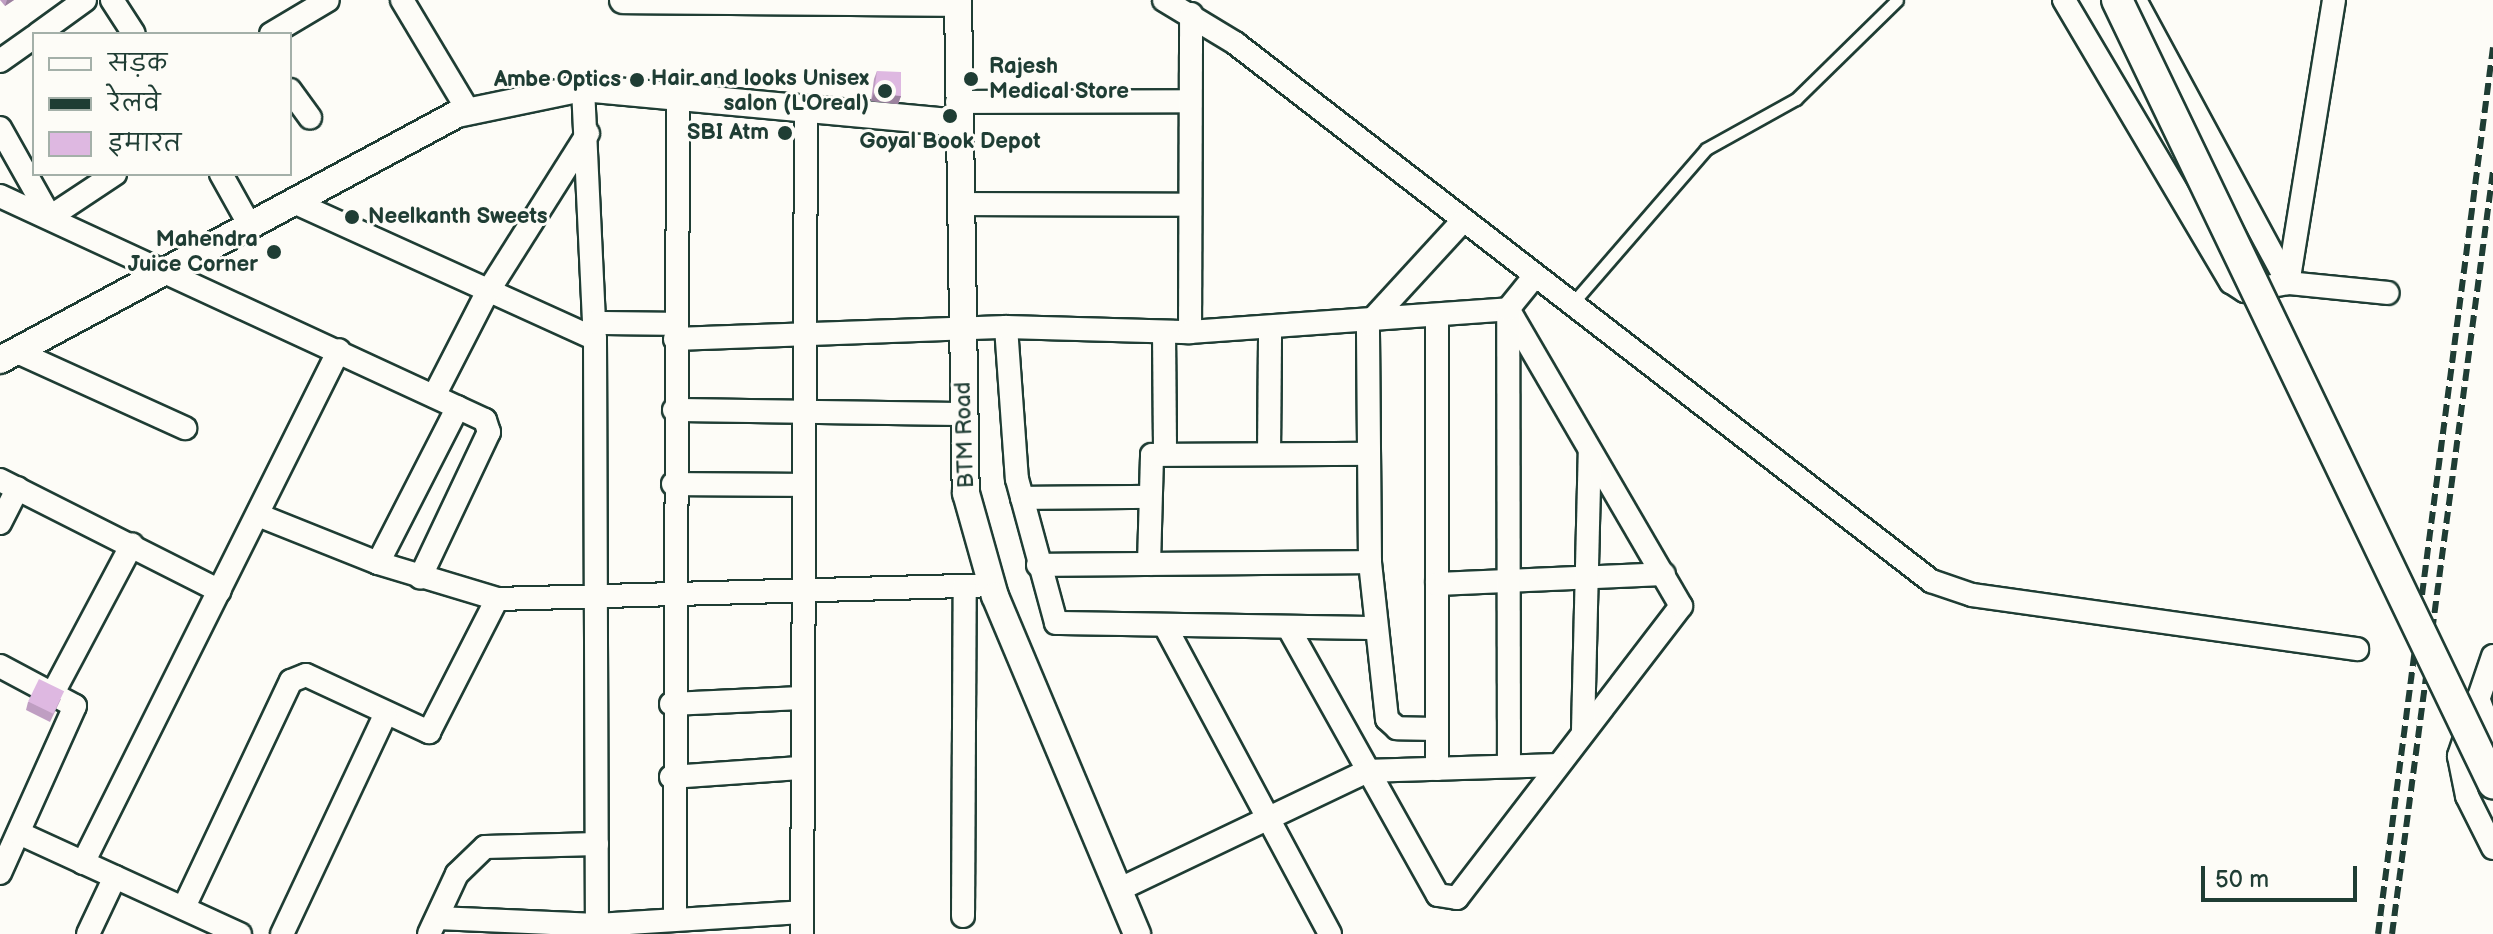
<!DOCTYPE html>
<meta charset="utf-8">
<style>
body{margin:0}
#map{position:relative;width:2493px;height:934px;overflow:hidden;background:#fdfcf7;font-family:"Balsamiq Sans","Playpen Sans Deva",sans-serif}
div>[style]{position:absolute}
.roads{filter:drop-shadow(2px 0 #1f3d34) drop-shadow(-2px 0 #1f3d34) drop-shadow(0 2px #1f3d34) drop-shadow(0 -2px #1f3d34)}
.service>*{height:11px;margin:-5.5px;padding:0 5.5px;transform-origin:5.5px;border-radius:5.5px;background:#fdfcf7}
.minor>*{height:22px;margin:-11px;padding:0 11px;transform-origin:11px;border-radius:11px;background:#fdfcf7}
.tertiary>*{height:26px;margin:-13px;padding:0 13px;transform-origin:13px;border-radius:13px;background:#fdfcf7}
.rail>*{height:6px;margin-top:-3px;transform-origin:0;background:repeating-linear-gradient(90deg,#1f3d34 0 12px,transparent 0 18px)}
.bridges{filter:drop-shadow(2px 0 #1f3d34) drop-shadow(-2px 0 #1f3d34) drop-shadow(0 2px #1f3d34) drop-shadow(0 -2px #1f3d34)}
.secondary-bridge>*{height:30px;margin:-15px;padding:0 15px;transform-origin:15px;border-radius:15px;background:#fdfcf7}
.wall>*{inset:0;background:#bf9ec2}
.shaded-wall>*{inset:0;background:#9b819e}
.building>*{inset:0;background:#deb8e1;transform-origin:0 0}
.dots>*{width:22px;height:22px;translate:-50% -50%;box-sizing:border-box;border:4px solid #fdfcf7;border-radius:50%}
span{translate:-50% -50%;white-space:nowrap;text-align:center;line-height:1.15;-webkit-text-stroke:6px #fdfcf7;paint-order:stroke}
.poi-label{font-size:22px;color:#1f3d34;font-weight:700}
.left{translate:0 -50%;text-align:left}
.right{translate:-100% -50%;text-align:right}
.street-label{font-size:22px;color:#1f3d34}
.legend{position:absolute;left:32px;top:32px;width:260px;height:144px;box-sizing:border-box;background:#fdfcf7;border:2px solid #a4b0a9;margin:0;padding:10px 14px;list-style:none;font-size:24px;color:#1f3d34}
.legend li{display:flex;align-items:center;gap:16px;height:40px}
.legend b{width:40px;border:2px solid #a4b0a9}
.scale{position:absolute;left:2201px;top:866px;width:156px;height:36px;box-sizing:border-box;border:4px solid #1f3d34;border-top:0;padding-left:10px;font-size:24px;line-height:28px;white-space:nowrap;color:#1f3d34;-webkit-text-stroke:6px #fdfcf7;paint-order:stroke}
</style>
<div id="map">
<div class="roads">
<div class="service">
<div style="left:1571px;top:305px;width:206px;rotate:-49.1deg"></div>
<div style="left:1706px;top:149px;width:103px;rotate:-29.1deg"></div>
<div style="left:1796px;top:99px;width:141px;rotate:-44.4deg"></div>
</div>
<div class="minor">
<div style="left:112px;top:0;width:40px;rotate:57.1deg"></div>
<div style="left:402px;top:0;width:131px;rotate:59.1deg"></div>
<div style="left:1164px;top:0;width:83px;rotate:31.2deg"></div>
<div style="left:1235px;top:43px;width:880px;rotate:37.7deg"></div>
<div style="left:1931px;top:581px;width:43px;rotate:18.9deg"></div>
<div style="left:1972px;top:595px;width:389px;rotate:8deg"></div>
<div style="left:2064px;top:0;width:328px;rotate:59.4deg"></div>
<div style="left:2231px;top:282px;width:17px;rotate:33deg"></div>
<div style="left:2245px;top:291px;width:44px;rotate:-10.5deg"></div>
<div style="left:2288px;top:283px;width:322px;rotate:-118.4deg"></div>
<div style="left:2334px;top:0;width:287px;rotate:99.2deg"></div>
<div style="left:2288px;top:283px;width:100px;rotate:5.7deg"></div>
<div style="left:38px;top:34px;width:58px;rotate:-35.9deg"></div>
<div style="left:271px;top:34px;width:66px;rotate:-30.8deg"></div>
<div style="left:0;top:61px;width:42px;rotate:-35.2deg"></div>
<div style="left:583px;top:88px;width:251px;rotate:87.3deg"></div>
<div style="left:595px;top:339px;width:595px;rotate:89.81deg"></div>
<div style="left:290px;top:90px;width:34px;rotate:54deg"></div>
<div style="left:957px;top:102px;width:233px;rotate:-0.2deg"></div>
<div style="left:0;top:128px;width:102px;rotate:60.7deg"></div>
<div style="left:50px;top:217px;width:78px;rotate:-33.5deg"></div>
<div style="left:221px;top:174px;width:57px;rotate:60.8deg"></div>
<div style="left:0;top:196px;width:534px;rotate:24.79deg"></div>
<div style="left:485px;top:420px;width:13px;rotate:72deg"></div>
<div style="left:489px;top:432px;width:161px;rotate:115.3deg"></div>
<div style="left:298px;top:204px;width:326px;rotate:24.4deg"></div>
<div style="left:959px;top:204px;width:231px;rotate:0.2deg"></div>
<div style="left:1437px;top:317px;width:452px;rotate:90deg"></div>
<div style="left:594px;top:323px;width:81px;rotate:0.7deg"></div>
<div style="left:1006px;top:327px;width:152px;rotate:85.9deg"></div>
<div style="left:1017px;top:479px;width:149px;rotate:74.8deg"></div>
<div style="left:1056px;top:623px;width:318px;rotate:0.9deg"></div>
<div style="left:1164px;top:332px;width:122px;rotate:89.5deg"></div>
<div style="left:1190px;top:332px;width:318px;rotate:-89.8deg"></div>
<div style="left:675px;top:339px;width:331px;rotate:-2.1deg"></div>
<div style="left:1006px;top:327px;width:184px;rotate:1.6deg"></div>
<div style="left:1190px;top:332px;width:319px;rotate:-4.1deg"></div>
<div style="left:15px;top:351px;width:187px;rotate:24.4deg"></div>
<div style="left:434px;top:396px;width:116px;rotate:-62.8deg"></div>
<div style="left:487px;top:293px;width:189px;rotate:-57.7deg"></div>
<div style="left:674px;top:410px;width:290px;rotate:0.8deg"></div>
<div style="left:1269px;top:454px;width:126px;rotate:-89.5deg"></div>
<div style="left:0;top:480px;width:246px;rotate:26.8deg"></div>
<div style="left:673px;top:484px;width:131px;rotate:0.4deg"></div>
<div style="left:1022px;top:498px;width:127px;rotate:-0.5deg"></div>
<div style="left:258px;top:515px;width:129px;rotate:21.8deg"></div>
<div style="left:378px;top:563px;width:124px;rotate:16.8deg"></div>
<div style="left:497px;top:599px;width:495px;rotate:-1.6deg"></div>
<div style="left:0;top:523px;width:39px;rotate:-63deg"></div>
<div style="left:378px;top:563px;width:175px;rotate:-62.9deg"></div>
<div style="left:1149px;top:564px;width:109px;rotate:-88.4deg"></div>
<div style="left:1152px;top:455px;width:217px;rotate:-0.3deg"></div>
<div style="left:1038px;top:565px;width:332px;rotate:-0.5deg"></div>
<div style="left:1437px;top:584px;width:227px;rotate:-2.5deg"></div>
<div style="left:1165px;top:626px;width:349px;rotate:61.8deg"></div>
<div style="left:1288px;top:627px;width:307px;rotate:60.8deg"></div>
<div style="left:1438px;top:895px;width:19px;rotate:9deg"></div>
<div style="left:1457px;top:898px;width:368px;rotate:-52.5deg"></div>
<div style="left:1681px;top:606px;width:344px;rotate:-120.2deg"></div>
<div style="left:2493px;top:656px;width:106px;rotate:108.8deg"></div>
<div style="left:2459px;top:756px;width:41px;rotate:78.7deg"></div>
<div style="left:2467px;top:796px;width:58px;rotate:63.4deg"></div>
<div style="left:0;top:666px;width:85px;rotate:28.1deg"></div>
<div style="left:75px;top:706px;width:183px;rotate:114.2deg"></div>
<div style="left:54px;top:691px;width:166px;rotate:-62deg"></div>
<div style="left:2478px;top:698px;width:43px;rotate:69.4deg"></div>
<div style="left:671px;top:704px;width:130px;rotate:-2.6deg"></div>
<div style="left:1436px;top:729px;width:39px;rotate:-179deg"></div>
<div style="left:1397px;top:728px;width:13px;rotate:-138deg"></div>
<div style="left:1387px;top:719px;width:158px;rotate:-96.2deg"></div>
<div style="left:1370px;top:562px;width:238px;rotate:-90.5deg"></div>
<div style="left:1368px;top:324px;width:137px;rotate:-47.4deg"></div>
<div style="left:1583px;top:730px;width:279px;rotate:-88.6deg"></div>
<div style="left:1509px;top:766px;width:457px;rotate:-90.1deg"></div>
<div style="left:1508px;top:309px;width:40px;rotate:-51deg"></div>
<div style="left:671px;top:777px;width:129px;rotate:-4deg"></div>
<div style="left:19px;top:833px;width:243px;rotate:24.6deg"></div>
<div style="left:83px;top:863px;width:573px;rotate:-63.48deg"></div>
<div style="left:1118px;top:890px;width:277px;rotate:-25.5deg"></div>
<div style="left:1368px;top:771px;width:188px;rotate:-1.8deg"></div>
<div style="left:184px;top:907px;width:250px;rotate:-64.7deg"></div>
<div style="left:291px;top:681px;width:16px;rotate:-22deg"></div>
<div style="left:306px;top:675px;width:136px;rotate:24.9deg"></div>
<div style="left:429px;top:732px;width:149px;rotate:-62.9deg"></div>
<div style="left:963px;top:916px;width:330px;rotate:-89.7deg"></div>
<div style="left:437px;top:918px;width:160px;rotate:2.5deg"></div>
<div style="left:597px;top:925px;width:205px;rotate:-3.6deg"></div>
<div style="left:675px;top:918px;width:817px;rotate:-89.79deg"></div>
<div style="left:88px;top:934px;width:63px;rotate:-64.7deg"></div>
<div style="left:282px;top:934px;width:242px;rotate:-64.8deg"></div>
<div style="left:429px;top:934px;width:66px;rotate:-65deg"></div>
<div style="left:457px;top:874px;width:39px;rotate:-44deg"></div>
<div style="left:485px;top:847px;width:112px;rotate:-1.5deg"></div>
<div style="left:802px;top:934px;width:822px;rotate:-89.72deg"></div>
</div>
<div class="tertiary">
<div style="left:623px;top:0;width:334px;rotate:0.5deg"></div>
<div style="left:958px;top:0;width:493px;rotate:89.1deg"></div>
<div style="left:966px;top:493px;width:107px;rotate:74.3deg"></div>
<div style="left:995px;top:596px;width:367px;rotate:67.2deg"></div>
<div style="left:0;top:360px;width:519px;rotate:-28.29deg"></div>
<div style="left:457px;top:114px;width:129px;rotate:-11.7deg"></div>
<div style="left:583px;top:88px;width:376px;rotate:5.3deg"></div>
</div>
</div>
<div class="rail">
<div style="left:2378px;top:934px;width:894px;rotate:-82.61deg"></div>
<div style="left:2392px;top:934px;width:770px;rotate:-82.46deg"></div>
</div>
<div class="bridges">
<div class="secondary-bridge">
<div style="left:2117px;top:0;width:869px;rotate:64.35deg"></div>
</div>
</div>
<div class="wall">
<div style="clip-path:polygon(0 0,14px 0,5px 6px)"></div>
<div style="clip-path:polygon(877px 71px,901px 96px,898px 104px,871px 101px,874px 79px)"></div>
<div style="clip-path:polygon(61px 699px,50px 722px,26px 710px,28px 702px)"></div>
</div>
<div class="shaded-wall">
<div style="clip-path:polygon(7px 0,14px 0,5px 6px)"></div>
<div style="clip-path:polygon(874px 93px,901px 96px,898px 104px,871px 101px)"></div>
</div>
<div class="building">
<div style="clip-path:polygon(877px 71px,901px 72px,901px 96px,874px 93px)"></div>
<div style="left:39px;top:679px;width:28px;height:25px;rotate:26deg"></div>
</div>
<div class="dots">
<div style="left:971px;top:79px;background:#1f3d34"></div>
<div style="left:637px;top:80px;background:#1f3d34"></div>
<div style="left:885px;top:91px;background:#1f3d34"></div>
<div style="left:950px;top:116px;background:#1f3d34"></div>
<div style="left:785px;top:133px;background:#1f3d34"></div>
<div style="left:352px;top:217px;background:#1f3d34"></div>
<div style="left:274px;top:252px;background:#1f3d34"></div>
</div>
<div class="poi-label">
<span class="left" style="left:989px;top:79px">Rajesh<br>Medical Store</span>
<span class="right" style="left:869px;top:91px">Hair and looks Unisex<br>salon (L'Oreal)</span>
<span class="right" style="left:621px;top:80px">Ambe Optics</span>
<span class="right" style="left:769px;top:133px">SBI Atm</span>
<span style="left:950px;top:142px">Goyal Book Depot</span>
<span class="left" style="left:368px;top:217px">Neelkanth Sweets</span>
<span class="right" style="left:258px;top:252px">Mahendra<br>Juice Corner</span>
</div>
<div class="street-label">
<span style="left:965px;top:435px;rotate:-92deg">BTM Road</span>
</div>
<ul class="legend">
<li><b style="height:10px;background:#fdfcf7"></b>सड़क</li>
<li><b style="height:10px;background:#1f3d34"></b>रेलवे</li>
<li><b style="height:22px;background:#deb8e1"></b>इमारत</li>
</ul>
<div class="scale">50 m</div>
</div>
